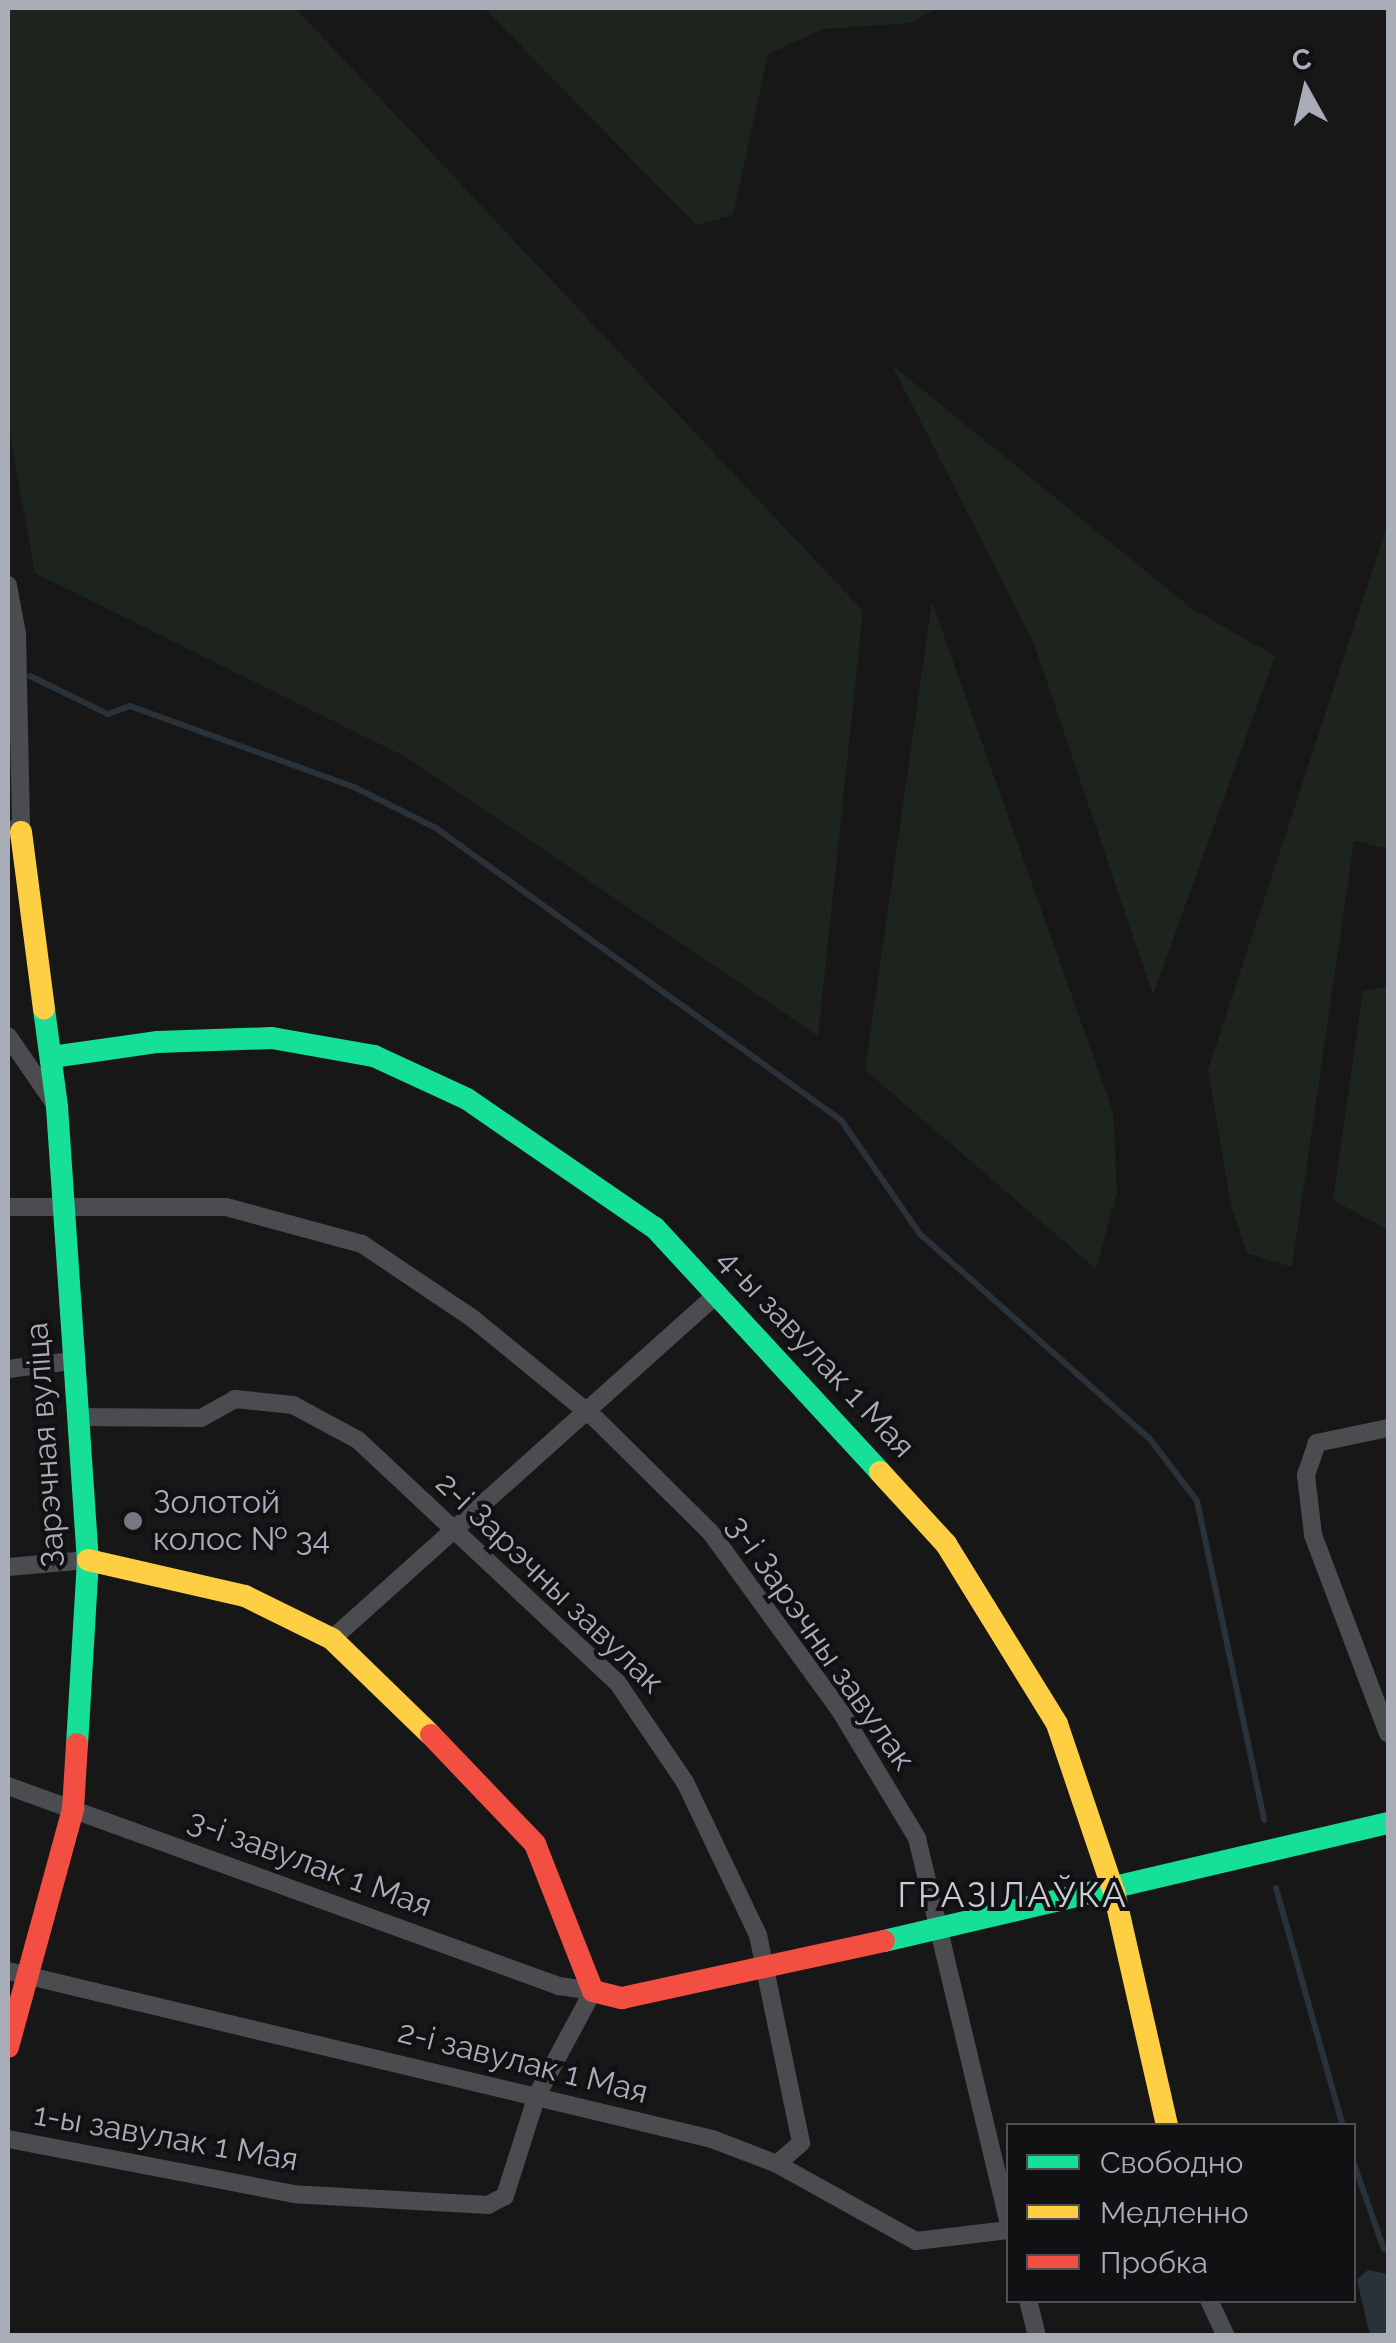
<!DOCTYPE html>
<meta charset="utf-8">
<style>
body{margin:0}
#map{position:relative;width:1396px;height:2343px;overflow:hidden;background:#171717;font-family:Raleway,sans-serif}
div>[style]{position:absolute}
.green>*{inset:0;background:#1d241e}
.water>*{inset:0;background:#2a3239}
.stream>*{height:6px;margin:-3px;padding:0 3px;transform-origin:3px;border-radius:3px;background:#2a3239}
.street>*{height:18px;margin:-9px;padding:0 9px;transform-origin:9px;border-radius:9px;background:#4b4c50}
.fast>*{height:22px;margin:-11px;padding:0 11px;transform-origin:11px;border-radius:11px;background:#16e098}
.slow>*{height:22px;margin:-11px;padding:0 11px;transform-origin:11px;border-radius:11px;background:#ffcf43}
.jam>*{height:22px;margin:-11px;padding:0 11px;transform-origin:11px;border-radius:11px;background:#f24e42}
.dots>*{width:28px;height:28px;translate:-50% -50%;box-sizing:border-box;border:5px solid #111113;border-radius:50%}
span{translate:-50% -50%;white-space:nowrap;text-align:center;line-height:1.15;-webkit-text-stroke:8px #111113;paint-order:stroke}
.street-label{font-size:32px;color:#a8adb8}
.poi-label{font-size:32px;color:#a8adb8}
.left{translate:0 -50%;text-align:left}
.neighbourhood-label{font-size:35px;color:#c9ccd4;letter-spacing:2.5px}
.frame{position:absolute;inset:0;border:10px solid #a8adb8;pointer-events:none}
.legend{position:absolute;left:1006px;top:2123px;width:350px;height:180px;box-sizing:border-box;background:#111113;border:2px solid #4d4f55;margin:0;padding:12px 18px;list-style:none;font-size:30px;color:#a8adb8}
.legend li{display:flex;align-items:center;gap:20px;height:50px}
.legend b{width:50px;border:2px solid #4d4f55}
.north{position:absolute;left:1256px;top:40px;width:100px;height:100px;-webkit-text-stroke:8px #111113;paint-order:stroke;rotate:352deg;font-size:28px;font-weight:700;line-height:40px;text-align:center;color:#a8adb8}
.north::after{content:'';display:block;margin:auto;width:35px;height:45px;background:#a8adb8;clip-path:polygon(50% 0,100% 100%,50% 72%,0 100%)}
</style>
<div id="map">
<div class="green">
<div style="clip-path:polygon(8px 8px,295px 8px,863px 611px,818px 1036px,408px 758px,35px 573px,8px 424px)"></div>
<div style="clip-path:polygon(484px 8px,936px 8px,912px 23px,823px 29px,768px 54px,733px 215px,696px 225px)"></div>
<div style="clip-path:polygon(892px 365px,1191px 608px,1275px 656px,1153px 995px,1033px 641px)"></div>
<div style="clip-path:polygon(1388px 523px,1388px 849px,1354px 841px,1292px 1267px,1247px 1253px,1231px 1205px,1208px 1070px)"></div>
<div style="clip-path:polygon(932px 602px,1113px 1112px,1117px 1192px,1096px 1269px,865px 1070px)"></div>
<div style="clip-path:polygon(1388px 986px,1388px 1230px,1333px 1200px,1363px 991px)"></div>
</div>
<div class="water">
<div style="clip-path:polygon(1368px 2270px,1388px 2274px,1388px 2335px,1370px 2335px,1357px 2280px)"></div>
</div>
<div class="stream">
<div style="left:30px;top:676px;width:87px;rotate:26deg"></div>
<div style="left:108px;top:714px;width:23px;rotate:-20deg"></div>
<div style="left:130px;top:706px;width:238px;rotate:19.9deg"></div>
<div style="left:354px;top:787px;width:92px;rotate:26.6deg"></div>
<div style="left:436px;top:828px;width:499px;rotate:35.8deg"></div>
<div style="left:841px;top:1120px;width:139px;rotate:55.3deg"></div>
<div style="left:920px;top:1234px;width:308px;rotate:41.7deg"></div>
<div style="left:1150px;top:1439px;width:78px;rotate:52.8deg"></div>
<div style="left:1197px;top:1501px;width:326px;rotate:78.1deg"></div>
<div style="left:1276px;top:1888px;width:247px;rotate:74.3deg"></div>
<div style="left:1354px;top:2164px;width:90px;rotate:70.6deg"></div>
</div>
<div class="street">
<div style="left:8px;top:585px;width:50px;rotate:79.6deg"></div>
<div style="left:17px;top:634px;width:198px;rotate:88.8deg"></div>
<div style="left:21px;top:832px;width:13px;rotate:-167deg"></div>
<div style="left:8px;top:1036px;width:81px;rotate:55.5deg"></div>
<div style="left:8px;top:1207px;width:218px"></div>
<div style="left:226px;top:1207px;width:141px;rotate:15.2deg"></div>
<div style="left:362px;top:1244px;width:133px;rotate:33.9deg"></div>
<div style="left:472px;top:1318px;width:161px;rotate:39.2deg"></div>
<div style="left:597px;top:1420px;width:161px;rotate:44.7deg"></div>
<div style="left:711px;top:1533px;width:221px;rotate:54deg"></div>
<div style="left:841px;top:1712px;width:147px;rotate:58.9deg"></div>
<div style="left:917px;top:1838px;width:393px;rotate:76.6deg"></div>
<div style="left:8px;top:1369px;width:64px;rotate:-7.2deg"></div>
<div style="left:77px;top:1417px;width:124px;rotate:0.5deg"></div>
<div style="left:201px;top:1418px;width:39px;rotate:-29deg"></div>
<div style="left:235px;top:1399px;width:58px;rotate:5.9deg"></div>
<div style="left:293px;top:1405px;width:74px;rotate:28.3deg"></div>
<div style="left:358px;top:1440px;width:354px;rotate:43.1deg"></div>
<div style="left:617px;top:1682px;width:121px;rotate:55.8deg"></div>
<div style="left:685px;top:1782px;width:170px;rotate:64.5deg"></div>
<div style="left:758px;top:1935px;width:212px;rotate:78.3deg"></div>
<div style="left:801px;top:2143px;width:32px;rotate:139deg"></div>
<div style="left:1388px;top:1428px;width:73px;rotate:168.1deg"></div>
<div style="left:1317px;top:1443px;width:34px;rotate:109deg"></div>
<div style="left:1306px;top:1475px;width:60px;rotate:83.3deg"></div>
<div style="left:1313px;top:1535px;width:212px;rotate:69.3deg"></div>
<div style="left:8px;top:1567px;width:80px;rotate:-5deg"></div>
<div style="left:332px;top:1639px;width:517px;rotate:-41.86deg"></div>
<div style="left:8px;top:1786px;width:586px;rotate:19.95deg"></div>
<div style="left:559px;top:1986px;width:34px;rotate:8deg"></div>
<div style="left:593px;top:1991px;width:118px;rotate:118.3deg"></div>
<div style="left:537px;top:2095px;width:106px;rotate:107.6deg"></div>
<div style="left:505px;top:2196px;width:19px;rotate:152deg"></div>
<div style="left:488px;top:2205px;width:194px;rotate:-176.8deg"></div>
<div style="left:294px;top:2194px;width:291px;rotate:-169.1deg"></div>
<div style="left:8px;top:1971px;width:724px;rotate:13.42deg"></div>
<div style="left:712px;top:2139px;width:70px;rotate:21deg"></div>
<div style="left:777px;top:2164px;width:159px;rotate:29deg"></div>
<div style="left:916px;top:2241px;width:93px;rotate:-6.8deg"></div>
<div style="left:1028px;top:2300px;width:37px;rotate:76deg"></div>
<div style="left:1209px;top:2300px;width:40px;rotate:65deg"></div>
</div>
<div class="fast">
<div style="left:44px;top:1009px;width:99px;rotate:82.4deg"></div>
<div style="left:57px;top:1107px;width:454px;rotate:86.1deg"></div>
<div style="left:88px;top:1560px;width:184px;rotate:93.4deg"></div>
<div style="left:52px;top:1057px;width:107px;rotate:-8.1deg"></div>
<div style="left:158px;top:1042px;width:114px;rotate:-2deg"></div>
<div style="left:272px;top:1038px;width:104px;rotate:10deg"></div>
<div style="left:374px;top:1056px;width:102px;rotate:24.8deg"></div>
<div style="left:467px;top:1099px;width:228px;rotate:34.5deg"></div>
<div style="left:655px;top:1228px;width:332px;rotate:47.3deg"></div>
<div style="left:884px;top:1941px;width:518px;rotate:-13.18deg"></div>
</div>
<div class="slow">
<div style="left:21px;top:832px;width:178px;rotate:82.6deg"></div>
<div style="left:880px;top:1472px;width:98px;rotate:47.5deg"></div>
<div style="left:946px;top:1544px;width:211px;rotate:58.3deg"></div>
<div style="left:1057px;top:1724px;width:177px;rotate:71.3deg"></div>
<div style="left:1114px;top:1892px;width:240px;rotate:77.2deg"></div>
<div style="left:88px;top:1560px;width:161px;rotate:12.9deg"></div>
<div style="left:245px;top:1596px;width:97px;rotate:26.3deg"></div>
<div style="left:332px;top:1639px;width:138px;rotate:44.1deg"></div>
</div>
<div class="jam">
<div style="left:431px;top:1735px;width:151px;rotate:46.3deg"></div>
<div style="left:535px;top:1844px;width:158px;rotate:68.5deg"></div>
<div style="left:593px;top:1991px;width:30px;rotate:14deg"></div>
<div style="left:622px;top:1998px;width:268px;rotate:-12.3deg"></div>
<div style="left:8px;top:2047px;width:247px;rotate:-74.7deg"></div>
<div style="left:73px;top:1809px;width:65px;rotate:-86.5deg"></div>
</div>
<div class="dots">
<div style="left:133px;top:1521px;background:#757880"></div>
</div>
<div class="street-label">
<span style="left:816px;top:1353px;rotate:47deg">4-ы завулак 1 Мая</span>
<span style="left:45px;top:1445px;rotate:-94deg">Зарэчная вуліца</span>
<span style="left:550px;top:1583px;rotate:44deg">2-і Зарэчны завулак</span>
<span style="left:821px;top:1643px;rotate:55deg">3-і Зарэчны завулак</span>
<span style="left:310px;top:1863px;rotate:20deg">3-і завулак 1 Мая</span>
<span style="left:523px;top:2062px;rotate:14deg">2-і завулак 1 Мая</span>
<span style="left:166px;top:2137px;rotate:10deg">1-ы завулак 1 Мая</span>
</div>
<div class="poi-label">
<span class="left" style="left:153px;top:1521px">Золотой<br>колос № 34</span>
</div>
<div class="neighbourhood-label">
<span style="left:1013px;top:1895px">ГРАЗІЛАЎКА</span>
</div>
<div class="frame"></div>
<ul class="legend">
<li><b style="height:12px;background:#16e098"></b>Свободно</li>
<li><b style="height:12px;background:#ffcf43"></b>Медленно</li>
<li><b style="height:12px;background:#f24e42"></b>Пробка</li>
</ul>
<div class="north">С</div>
</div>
